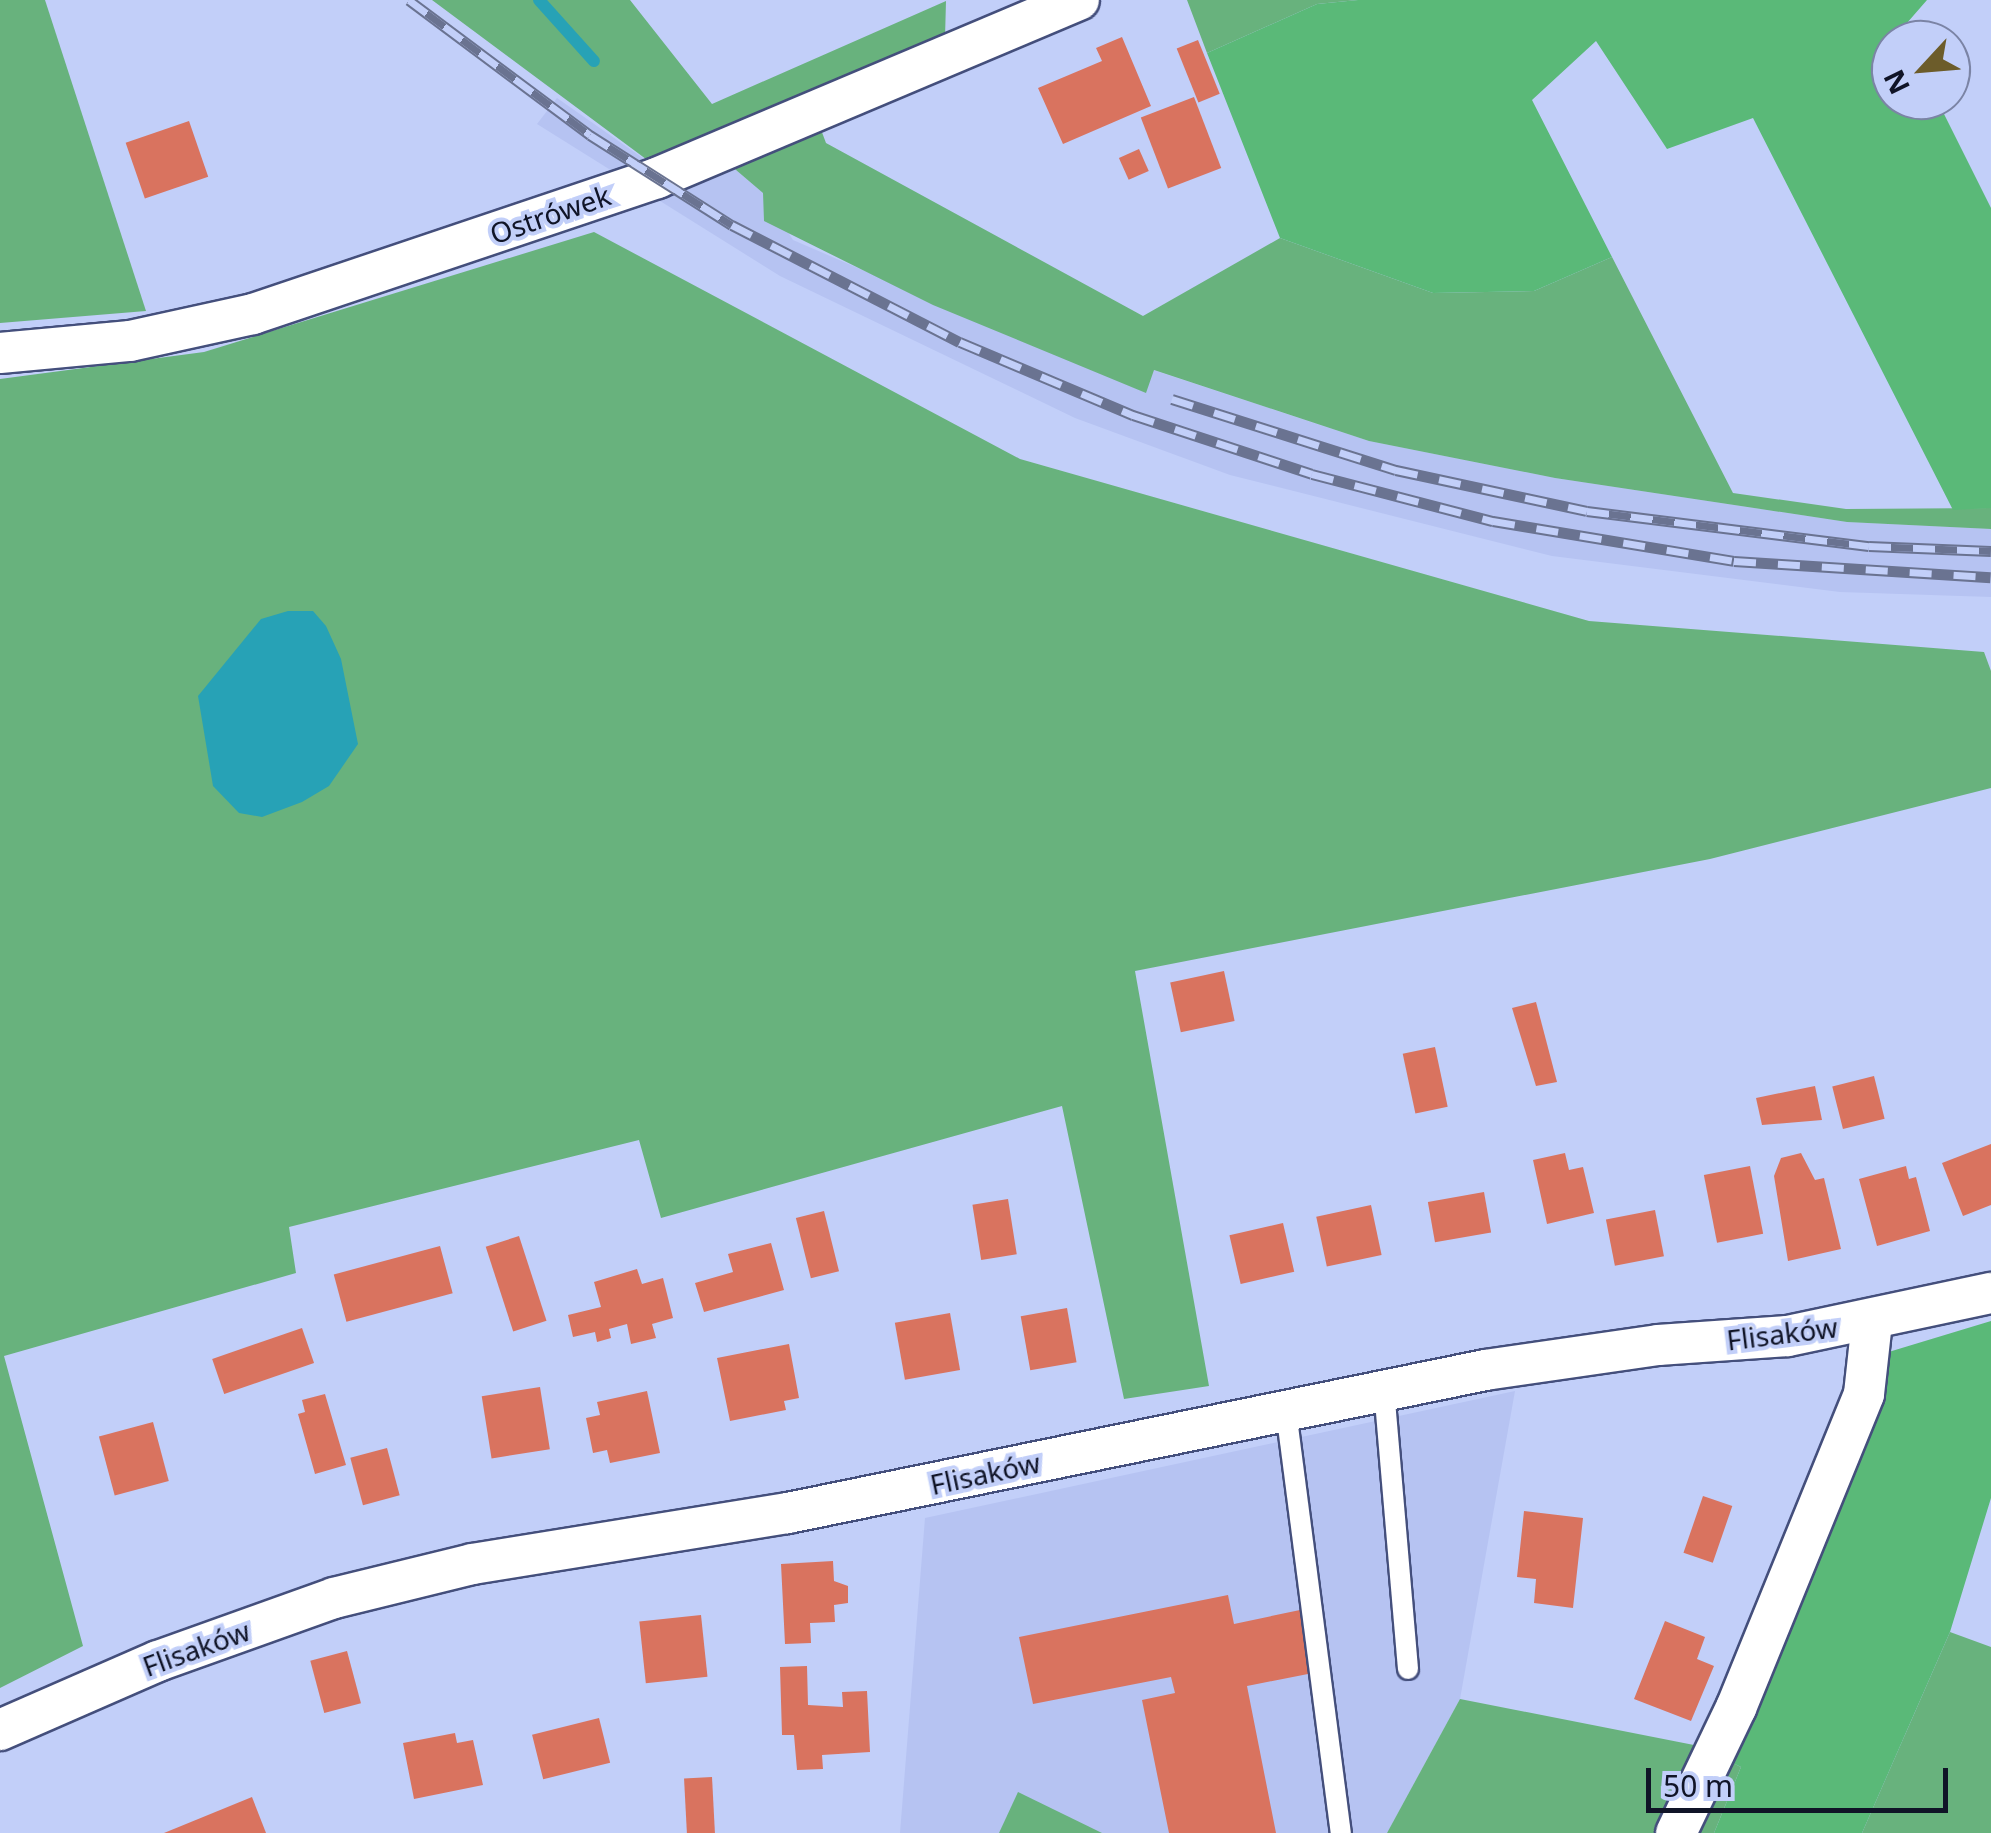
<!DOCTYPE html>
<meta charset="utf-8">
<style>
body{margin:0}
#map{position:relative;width:1991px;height:1833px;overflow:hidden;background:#c2cff9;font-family:"Noto Sans",sans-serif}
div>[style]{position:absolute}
.built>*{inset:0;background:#b6c3f2}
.green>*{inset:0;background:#68b27d}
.forest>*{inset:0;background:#5ab978}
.water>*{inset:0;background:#27a2b6}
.stream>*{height:12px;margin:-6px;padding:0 6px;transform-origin:6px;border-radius:6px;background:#27a2b6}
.building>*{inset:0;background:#d9735f;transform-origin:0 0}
.roads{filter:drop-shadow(2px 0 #444f7c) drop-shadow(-2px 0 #444f7c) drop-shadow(0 2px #444f7c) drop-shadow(0 -2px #444f7c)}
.service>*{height:20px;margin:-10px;padding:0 10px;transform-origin:10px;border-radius:10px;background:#fff}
.minor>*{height:40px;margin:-20px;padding:0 20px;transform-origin:20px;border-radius:20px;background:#fff}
.rail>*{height:11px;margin-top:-5.5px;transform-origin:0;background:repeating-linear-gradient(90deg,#c2cff9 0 22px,#6a7391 0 44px);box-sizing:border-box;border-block:2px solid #6a7391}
span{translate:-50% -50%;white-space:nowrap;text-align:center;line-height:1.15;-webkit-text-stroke:8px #c2cff9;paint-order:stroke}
.street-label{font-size:28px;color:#101427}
.north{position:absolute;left:1871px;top:20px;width:100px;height:100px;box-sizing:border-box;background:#c2cff9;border:2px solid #7b84a5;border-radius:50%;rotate:244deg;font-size:28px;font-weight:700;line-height:40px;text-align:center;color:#101427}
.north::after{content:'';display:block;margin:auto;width:35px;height:45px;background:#6c5c2a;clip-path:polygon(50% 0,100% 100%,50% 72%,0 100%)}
.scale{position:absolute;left:1646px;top:1768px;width:302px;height:45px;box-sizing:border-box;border:5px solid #101427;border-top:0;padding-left:12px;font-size:30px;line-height:35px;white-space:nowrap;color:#101427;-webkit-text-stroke:8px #c2cff9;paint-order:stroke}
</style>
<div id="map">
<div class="built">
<div style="clip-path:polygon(557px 98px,657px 168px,709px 147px,763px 193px,793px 240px,1145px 392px,1153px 370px,1369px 441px,1555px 478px,1847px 522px,1991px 529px,1991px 597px,1840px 592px,1552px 556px,1230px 475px,1075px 418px,780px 276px,537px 124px)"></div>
<div style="clip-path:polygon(1515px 1391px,1460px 1699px,1387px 1833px,900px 1833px,925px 1518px)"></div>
</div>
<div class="green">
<div style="clip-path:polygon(0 0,45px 0,146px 311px,0 323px)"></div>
<div style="clip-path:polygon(432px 0,630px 0,712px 104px,946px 1px,945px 38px,658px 168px)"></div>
<div style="clip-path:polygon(1187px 0,1358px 0,1317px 4px,1207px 53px)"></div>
<div style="clip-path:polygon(820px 127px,826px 143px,1143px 316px,1280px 238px,1433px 293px,1534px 291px,1612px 257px,1733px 493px,1846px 509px,1991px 508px,1991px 529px,1847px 522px,1555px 478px,1369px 441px,1154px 370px,1146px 393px,933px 305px,764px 221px,763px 193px,729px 164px)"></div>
<div style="clip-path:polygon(594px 232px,1020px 459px,1589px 621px,1984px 652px,1991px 671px,1991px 788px,1710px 859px,1135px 971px,1209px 1386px,1124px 1399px,1062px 1106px,661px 1218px,639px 1140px,289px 1227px,296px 1273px,4px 1356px,83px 1646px,0 1688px,0 379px,204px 352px)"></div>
<div style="clip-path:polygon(1950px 1632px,1991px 1647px,1991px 1833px,1862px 1833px)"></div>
<div style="clip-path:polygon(1460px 1699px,1699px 1746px,1741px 1767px,1714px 1833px,1387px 1833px)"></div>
<div style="clip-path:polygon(1018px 1792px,1102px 1833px,999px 1833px)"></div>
</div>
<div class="forest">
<div style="clip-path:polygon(1358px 0,1927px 0,1900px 31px,1905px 40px,1891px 40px,1891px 100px,1937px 100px,1991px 208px,1991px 508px,1953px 510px,1753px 118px,1667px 149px,1596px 41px,1532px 100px,1612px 257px,1534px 291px,1433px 293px,1280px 238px,1207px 53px,1317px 4px)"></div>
<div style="clip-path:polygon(1991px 1321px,1991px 1498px,1950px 1632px,1862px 1833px,1714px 1833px,1741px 1767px,1720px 1757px,1882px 1354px)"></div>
</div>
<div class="water">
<div style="clip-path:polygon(288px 611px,313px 611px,326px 626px,341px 659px,358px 744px,329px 786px,302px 802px,262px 817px,239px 813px,213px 786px,198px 696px,261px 619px)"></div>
</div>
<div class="stream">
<div style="left:539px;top:0;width:82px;rotate:48deg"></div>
</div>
<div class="building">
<div style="clip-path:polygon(1122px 37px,1151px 106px,1063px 144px,1038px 88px,1102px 61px,1096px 48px)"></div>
<div style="left:1198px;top:40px;width:58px;height:23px;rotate:68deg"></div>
<div style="left:1194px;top:97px;width:76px;height:57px;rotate:69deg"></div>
<div style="left:189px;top:121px;width:59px;height:67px;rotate:71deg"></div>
<div style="left:1139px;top:149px;width:24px;height:22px;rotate:66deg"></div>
<div style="left:1224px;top:971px;width:51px;height:55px;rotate:78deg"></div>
<div style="clip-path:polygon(1536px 1002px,1557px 1082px,1536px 1086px,1512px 1008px)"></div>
<div style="left:1435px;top:1047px;width:61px;height:33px;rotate:78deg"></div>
<div style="left:1874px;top:1076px;width:44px;height:43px;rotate:76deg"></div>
<div style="clip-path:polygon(1815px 1086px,1822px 1120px,1762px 1125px,1756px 1098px)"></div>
<div style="clip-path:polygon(1991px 1144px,1991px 1205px,1963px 1216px,1942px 1163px)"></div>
<div style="clip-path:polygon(1565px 1153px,1569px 1170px,1583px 1167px,1594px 1213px,1547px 1224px,1533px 1160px)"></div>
<div style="clip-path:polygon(1801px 1153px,1815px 1180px,1824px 1178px,1841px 1249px,1788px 1261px,1774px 1176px,1781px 1158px)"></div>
<div style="left:1750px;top:1166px;width:69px;height:47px;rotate:79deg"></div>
<div style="clip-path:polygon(1906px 1166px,1909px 1179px,1916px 1177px,1930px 1231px,1877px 1246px,1859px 1179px)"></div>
<div style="left:1484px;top:1192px;width:41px;height:57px;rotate:80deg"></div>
<div style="left:1008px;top:1199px;width:56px;height:36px;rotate:81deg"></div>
<div style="left:1371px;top:1205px;width:51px;height:56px;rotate:78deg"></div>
<div style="left:1655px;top:1210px;width:47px;height:50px;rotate:79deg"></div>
<div style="left:824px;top:1211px;width:62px;height:29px;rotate:76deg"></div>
<div style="left:1283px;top:1223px;width:50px;height:55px;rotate:77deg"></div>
<div style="left:519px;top:1236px;width:89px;height:35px;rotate:72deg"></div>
<div style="clip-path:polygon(771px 1243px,784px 1290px,704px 1312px,695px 1283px,733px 1272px,728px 1254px)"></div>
<div style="left:440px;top:1246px;width:49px;height:110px;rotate:75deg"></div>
<div style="clip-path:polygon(637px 1269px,642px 1284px,663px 1278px,673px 1318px,652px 1324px,656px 1338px,631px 1344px,627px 1324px,609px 1329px,611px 1338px,597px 1342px,595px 1332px,573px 1337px,568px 1315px,601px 1307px,594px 1282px)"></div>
<div style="left:1067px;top:1308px;width:55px;height:47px;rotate:80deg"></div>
<div style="left:950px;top:1313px;width:58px;height:56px;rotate:80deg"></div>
<div style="left:302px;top:1328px;width:37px;height:95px;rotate:71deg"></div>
<div style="clip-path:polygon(789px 1344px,799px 1398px,784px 1401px,786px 1410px,730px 1421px,717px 1358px)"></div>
<div style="left:540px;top:1387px;width:63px;height:59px;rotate:81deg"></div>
<div style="clip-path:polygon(647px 1391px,660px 1453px,610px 1463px,607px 1450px,593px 1453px,586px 1418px,600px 1415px,597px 1402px)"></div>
<div style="clip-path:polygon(325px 1394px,346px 1465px,315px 1474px,298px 1414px,305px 1412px,302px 1400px)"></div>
<div style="left:153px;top:1422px;width:61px;height:56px;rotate:75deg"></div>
<div style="left:387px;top:1448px;width:49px;height:38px;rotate:75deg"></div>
<div style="left:1703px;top:1496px;width:31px;height:60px;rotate:19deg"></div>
<div style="clip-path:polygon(1524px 1511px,1583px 1518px,1573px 1608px,1534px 1603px,1536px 1579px,1517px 1577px)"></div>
<div style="clip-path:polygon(833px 1561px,834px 1581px,848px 1586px,848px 1603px,834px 1605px,835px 1622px,810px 1623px,811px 1643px,785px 1644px,781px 1564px)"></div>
<div style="clip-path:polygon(1228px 1595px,1234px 1624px,1300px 1610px,1313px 1673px,1247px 1686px,1276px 1833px,1169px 1833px,1142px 1700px,1175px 1693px,1171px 1677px,1033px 1704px,1019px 1637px)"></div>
<div style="left:701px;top:1615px;width:62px;height:62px;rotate:84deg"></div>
<div style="clip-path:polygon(1665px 1621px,1705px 1637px,1697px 1659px,1714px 1666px,1691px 1721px,1634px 1699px)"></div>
<div style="left:347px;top:1651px;width:54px;height:38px;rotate:75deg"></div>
<div style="clip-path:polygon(807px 1666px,808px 1705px,843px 1707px,842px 1692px,867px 1691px,870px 1752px,822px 1755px,823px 1769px,797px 1770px,794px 1735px,782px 1735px,780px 1667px)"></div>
<div style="left:599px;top:1718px;width:46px;height:69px;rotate:76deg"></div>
<div style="clip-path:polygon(455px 1733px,457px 1743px,473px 1740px,483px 1785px,414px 1799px,403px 1743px)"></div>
<div style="left:712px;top:1777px;width:56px;height:28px;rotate:87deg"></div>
<div style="clip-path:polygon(252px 1797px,266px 1833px,164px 1833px)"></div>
</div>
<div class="roads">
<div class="service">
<div style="left:1384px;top:1389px;width:281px;rotate:85.1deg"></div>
<div style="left:1286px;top:1411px;width:426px;rotate:82.6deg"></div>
</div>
<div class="minor">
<div style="left:0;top:353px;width:131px;rotate:-5.3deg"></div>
<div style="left:130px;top:341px;width:126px;rotate:-12.4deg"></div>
<div style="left:253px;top:314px;width:426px;rotate:-18.6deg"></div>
<div style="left:657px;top:178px;width:458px;rotate:-22.9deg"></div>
<div style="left:0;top:1730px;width:172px;rotate:-23.6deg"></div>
<div style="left:158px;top:1661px;width:187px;rotate:-19.7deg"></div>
<div style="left:334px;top:1598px;width:142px;rotate:-13.8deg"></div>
<div style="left:472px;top:1564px;width:320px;rotate:-9.2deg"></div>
<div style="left:788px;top:1513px;width:712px;rotate:-11.59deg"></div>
<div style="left:1485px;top:1370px;width:175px;rotate:-8.2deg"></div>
<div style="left:1658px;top:1345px;width:130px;rotate:-4deg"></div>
<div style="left:1788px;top:1336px;width:208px;rotate:-12deg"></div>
<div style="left:1676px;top:1833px;width:139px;rotate:-64.4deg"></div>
<div style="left:1736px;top:1708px;width:339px;rotate:-67.8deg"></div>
<div style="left:1864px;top:1394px;width:72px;rotate:-83.7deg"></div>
</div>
</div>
<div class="rail">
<div style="left:409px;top:0;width:226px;rotate:36.7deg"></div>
<div style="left:590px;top:135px;width:168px;rotate:32.4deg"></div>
<div style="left:732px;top:225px;width:256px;rotate:27.2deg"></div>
<div style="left:960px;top:342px;width:188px;rotate:22.9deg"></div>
<div style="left:1133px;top:415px;width:188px;rotate:18.2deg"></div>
<div style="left:1312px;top:474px;width:187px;rotate:14.6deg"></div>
<div style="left:1493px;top:521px;width:244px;rotate:9.4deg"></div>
<div style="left:1734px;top:561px;width:257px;rotate:3.6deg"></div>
<div style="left:1172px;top:399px;width:235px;rotate:17.6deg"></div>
<div style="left:1396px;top:470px;width:195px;rotate:12.1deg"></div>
<div style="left:1587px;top:511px;width:284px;rotate:7.1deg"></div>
<div style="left:1869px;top:546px;width:122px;rotate:2.3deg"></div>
</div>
<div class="street-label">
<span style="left:550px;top:214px;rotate:-19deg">Ostrówek</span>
<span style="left:1782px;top:1333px;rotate:-7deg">Flisaków</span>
<span style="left:985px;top:1473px;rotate:-12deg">Flisaków</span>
<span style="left:196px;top:1648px;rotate:-20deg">Flisaków</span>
</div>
<div class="north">N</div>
<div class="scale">50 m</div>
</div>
